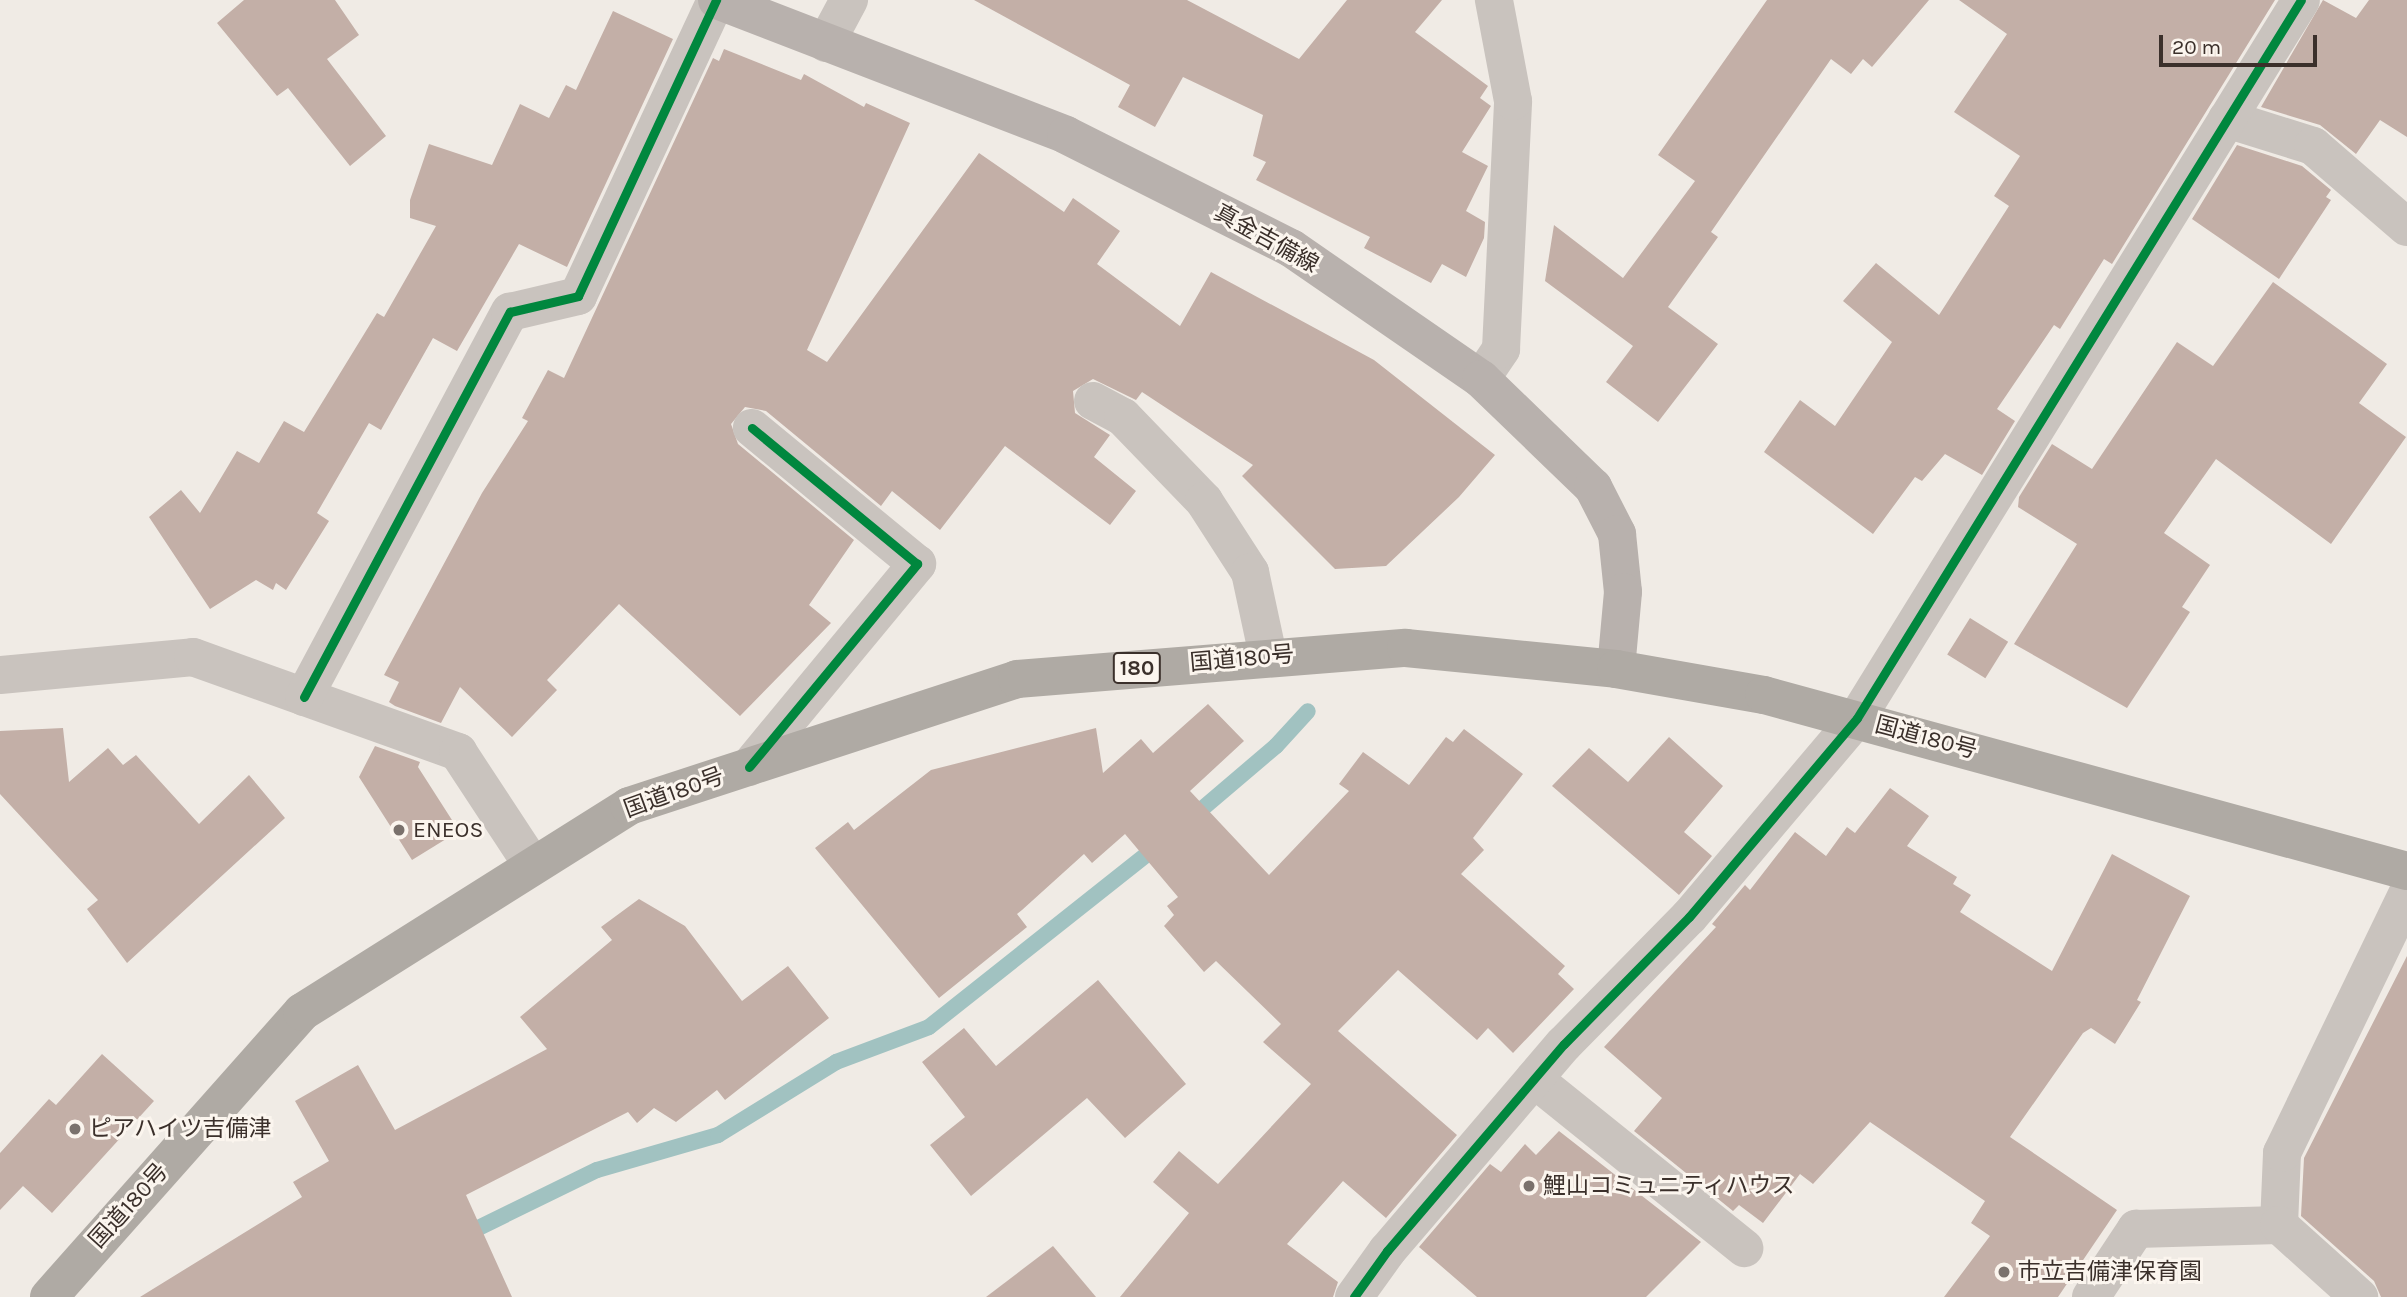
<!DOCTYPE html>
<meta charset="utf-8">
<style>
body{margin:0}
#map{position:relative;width:2407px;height:1297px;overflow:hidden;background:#f0ebe5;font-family:Karla,"Noto Sans JP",sans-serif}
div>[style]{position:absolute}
.stream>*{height:16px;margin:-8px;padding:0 8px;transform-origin:8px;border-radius:8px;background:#a1c2c1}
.building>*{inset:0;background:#c3afa7;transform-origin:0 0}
.minor>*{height:38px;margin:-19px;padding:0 19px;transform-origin:19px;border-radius:19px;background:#c9c3be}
.major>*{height:38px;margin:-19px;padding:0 19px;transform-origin:19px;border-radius:19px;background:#b8b1ad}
.highway>*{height:38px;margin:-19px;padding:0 19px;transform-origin:19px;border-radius:19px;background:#afaaa4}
.cycleway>*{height:9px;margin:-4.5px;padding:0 4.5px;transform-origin:4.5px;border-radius:4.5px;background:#00873e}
.dots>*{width:19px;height:19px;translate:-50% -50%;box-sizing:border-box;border:4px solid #fbf5ee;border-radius:50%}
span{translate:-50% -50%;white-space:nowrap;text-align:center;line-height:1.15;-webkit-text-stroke:6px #fbf5ee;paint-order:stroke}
.shield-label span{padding:2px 5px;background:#fbf5ee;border:2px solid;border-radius:5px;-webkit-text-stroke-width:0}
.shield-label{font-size:21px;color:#3b302b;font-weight:700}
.street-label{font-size:23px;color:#3b302b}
.poi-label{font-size:23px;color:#3b302b}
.left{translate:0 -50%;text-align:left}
.scale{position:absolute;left:2159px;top:35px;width:158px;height:32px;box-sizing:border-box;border:4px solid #3b302b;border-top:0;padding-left:9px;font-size:21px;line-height:24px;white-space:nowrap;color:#3b302b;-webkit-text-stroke:5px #fbf5ee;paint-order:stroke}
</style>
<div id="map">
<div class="stream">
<div style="left:1189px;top:820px;width:114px;rotate:-40.4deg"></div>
<div style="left:1276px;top:746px;width:47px;rotate:-47.6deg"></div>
<div style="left:462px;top:1236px;width:150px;rotate:-26.1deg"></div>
<div style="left:597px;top:1170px;width:126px;rotate:-16.1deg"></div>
<div style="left:718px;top:1135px;width:139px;rotate:-31.7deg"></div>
<div style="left:836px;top:1062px;width:99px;rotate:-20.6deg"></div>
<div style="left:929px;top:1027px;width:296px;rotate:-38.4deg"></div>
</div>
<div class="building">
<div style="clip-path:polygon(244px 0,335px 0,359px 35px,327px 59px,386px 136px,350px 166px,288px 88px,277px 96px,217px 23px)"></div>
<div style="clip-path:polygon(974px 0,1187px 0,1299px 59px,1347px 0,1442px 0,1415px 32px,1488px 86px,1480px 98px,1491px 106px,1462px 152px,1488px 166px,1466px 211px,1485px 222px,1484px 238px,1466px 277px,1442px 264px,1431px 283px,1364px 248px,1370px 237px,1256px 180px,1266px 162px,1253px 156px,1263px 115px,1183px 77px,1155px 127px,1118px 107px,1130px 85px)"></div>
<div style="clip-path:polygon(1767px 0,1929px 0,1872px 67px,1863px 59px,1851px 74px,1831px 59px,1711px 232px,1718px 237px,1668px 307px,1718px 344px,1658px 422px,1606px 382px,1633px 346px,1545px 281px,1554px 225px,1623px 278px,1695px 181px,1658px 155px)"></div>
<div style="clip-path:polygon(1959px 0,2275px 0,2112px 264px,2104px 259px,2060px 329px,2054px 325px,1997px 409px,2015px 421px,1982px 475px,1945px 454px,1922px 481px,1915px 477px,1873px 534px,1764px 452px,1800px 400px,1835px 426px,1892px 342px,1843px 301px,1876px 263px,1939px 315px,2009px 206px,1994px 196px,2020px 156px,1954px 112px,2007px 34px)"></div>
<div style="clip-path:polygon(2323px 0,2356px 18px,2369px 0,2407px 0,2407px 137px,2380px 120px,2356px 154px,2320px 125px,2261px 107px)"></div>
<div style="clip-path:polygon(613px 11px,673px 39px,567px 267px,519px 244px,457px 351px,433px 338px,381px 430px,369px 423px,317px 513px,329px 521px,286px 590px,276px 583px,273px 590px,256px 580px,210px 609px,149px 517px,181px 490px,200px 513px,237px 451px,259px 463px,284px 421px,304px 432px,377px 313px,384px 317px,436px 226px,410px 218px,410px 200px,429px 144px,492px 165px,520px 104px,549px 118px,566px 85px,576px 90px)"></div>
<div style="clip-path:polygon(724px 49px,801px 80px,804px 74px,864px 107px,866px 103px,910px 123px,807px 350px,827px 362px,979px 153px,1064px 212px,1073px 198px,1120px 231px,1097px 264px,1180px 326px,1211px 272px,1374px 360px,1495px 455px,1459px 497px,1386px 566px,1335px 569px,1242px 476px,1253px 465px,1142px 392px,1136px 400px,1093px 379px,1073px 391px,1075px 413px,1110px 435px,1094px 457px,1136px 491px,1110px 525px,1005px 446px,940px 530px,892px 491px,881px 506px,766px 411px,745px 407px,731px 424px,738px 444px,854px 540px,809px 605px,831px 623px,740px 716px,619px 604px,547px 680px,557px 690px,512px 737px,460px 687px,441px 723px,395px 706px,389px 702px,399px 682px,384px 675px,482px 493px,528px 421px,522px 418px,548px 370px,564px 378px,713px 58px,719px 61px)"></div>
<div style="clip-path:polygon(2237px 145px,2302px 166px,2331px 190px,2326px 197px,2331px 200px,2279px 279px,2192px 219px)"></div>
<div style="clip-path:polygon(2273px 282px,2387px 364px,2359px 403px,2406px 437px,2331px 544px,2216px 459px,2164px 533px,2210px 565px,2182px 607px,2190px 612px,2127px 708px,2014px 644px,2077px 544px,2018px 507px,2019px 497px,2052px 444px,2092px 469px,2177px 342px,2213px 366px)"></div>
<div style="left:1970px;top:618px;width:45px;height:43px;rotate:32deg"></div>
<div style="clip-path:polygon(1208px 704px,1244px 741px,1190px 791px,1269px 875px,1349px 791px,1339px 784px,1363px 752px,1409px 785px,1446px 737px,1453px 742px,1464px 729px,1523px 774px,1473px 838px,1484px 850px,1461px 874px,1565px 966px,1558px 974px,1574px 989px,1513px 1053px,1488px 1028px,1477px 1040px,1398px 970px,1338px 1031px,1457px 1135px,1386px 1218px,1343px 1181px,1287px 1244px,1338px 1282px,1333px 1297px,1120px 1297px,1189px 1213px,1153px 1182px,1179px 1151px,1218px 1184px,1311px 1084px,1263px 1042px,1281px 1024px,1216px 961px,1204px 972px,1164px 926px,1174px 915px,1167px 906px,1178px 897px,1125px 834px,1092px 863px,1084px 854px,1022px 910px,1017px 914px,1027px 927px,939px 998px,815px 848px,848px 822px,854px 830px,931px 770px,1096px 728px,1103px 773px,1141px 739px,1153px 753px)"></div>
<div style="clip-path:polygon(63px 728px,69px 782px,108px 748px,123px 765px,136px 755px,199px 824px,249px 775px,285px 818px,127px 963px,87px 909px,98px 900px,0 794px,0 731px)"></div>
<div style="clip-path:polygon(1669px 737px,1723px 786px,1684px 832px,1712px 856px,1679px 895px,1552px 786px,1589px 748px,1628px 782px)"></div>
<div style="clip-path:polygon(375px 746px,420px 762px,418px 767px,459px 831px,412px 860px,359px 777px)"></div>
<div style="clip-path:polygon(1890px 788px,1929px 816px,1907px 846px,1957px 877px,1953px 884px,1971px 895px,1960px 912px,2052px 971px,2112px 854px,2190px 896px,2137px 1000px,2141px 1002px,2115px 1044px,2091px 1028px,2083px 1033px,2010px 1137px,2117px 1210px,2058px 1297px,1944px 1297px,1990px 1236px,1971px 1223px,1985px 1201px,1870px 1122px,1813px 1184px,1800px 1174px,1763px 1223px,1739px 1205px,1733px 1211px,1634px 1131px,1662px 1098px,1604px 1047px,1716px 927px,1712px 924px,1745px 885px,1750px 890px,1795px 832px,1826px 856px,1847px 827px,1855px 833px)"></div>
<div style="clip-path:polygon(639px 899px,685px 926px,742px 1001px,788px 966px,829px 1018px,725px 1100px,717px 1090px,676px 1122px,654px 1108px,637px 1123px,628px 1112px,466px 1195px,512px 1297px,140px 1297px,302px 1197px,293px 1182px,329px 1161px,295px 1101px,358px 1065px,395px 1130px,547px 1049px,520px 1017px,612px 940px,601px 927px)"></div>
<div style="clip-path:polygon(2407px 956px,2407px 1297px,2381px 1297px,2374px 1281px,2301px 1216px,2304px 1158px)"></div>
<div style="clip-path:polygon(1098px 980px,1186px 1084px,1125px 1138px,1087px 1098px,971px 1196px,930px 1145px,965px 1117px,922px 1062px,964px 1028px,996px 1066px)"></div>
<div style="clip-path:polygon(102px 1054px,154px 1101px,52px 1213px,23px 1186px,0 1210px,0 1153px,49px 1099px,56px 1105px)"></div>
<div style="clip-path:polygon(1559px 1131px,1701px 1242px,1646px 1297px,1477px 1297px,1419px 1247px,1490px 1164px,1501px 1172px,1525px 1144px,1536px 1155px)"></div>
<div style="clip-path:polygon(1053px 1246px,1096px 1297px,986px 1297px)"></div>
</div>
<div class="minor">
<div style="left:826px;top:43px;width:49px;rotate:-61.9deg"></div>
<div style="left:2227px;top:119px;width:90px;rotate:17.4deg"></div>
<div style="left:2313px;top:146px;width:124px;rotate:40.8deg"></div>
<div style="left:1481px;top:379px;width:36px;rotate:-56deg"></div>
<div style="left:1501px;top:349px;width:248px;rotate:-87.2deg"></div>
<div style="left:1513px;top:101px;width:103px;rotate:-100.7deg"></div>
<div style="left:1093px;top:401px;width:34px;rotate:28deg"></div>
<div style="left:1123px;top:417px;width:117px;rotate:46deg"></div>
<div style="left:1204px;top:501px;width:85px;rotate:57.1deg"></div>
<div style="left:1250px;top:572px;width:86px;rotate:77.9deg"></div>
<div style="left:0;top:675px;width:194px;rotate:-5.3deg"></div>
<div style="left:193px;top:657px;width:282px;rotate:19.7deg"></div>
<div style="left:458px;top:752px;width:136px;rotate:56.7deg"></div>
<div style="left:304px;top:697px;width:437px;rotate:-61.9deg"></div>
<div style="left:510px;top:312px;width:70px;rotate:-13.2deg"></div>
<div style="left:578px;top:296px;width:327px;rotate:-65deg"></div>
<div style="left:749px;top:767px;width:264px;rotate:-50.4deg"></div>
<div style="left:917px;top:564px;width:214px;rotate:-140.5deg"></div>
<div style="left:1534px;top:1079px;width:270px;rotate:38.8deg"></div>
<div style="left:2279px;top:1225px;width:72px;rotate:-87.6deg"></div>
<div style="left:2282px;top:1153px;width:288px;rotate:-64.2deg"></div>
<div style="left:1354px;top:1297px;width:57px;rotate:-54.3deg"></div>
<div style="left:1387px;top:1251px;width:272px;rotate:-49.5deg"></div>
<div style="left:1564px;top:1044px;width:178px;rotate:-45.5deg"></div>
<div style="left:1689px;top:917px;width:260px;rotate:-49.8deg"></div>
<div style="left:1857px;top:718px;width:844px;rotate:-58.27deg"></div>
<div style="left:2091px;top:1297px;width:82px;rotate:-56.5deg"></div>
<div style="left:2136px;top:1229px;width:143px;rotate:-1.6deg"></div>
<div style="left:2279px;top:1225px;width:108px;rotate:42deg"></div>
</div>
<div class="major">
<div style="left:717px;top:0;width:374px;rotate:21.1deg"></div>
<div style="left:1066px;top:135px;width:252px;rotate:26.7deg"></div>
<div style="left:1291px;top:248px;width:231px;rotate:34.6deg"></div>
<div style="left:1481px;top:379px;width:156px;rotate:44deg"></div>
<div style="left:1593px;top:487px;width:53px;rotate:62.9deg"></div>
<div style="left:1617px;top:534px;width:58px;rotate:84.1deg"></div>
<div style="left:1623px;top:592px;width:77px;rotate:95.2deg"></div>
</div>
<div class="highway">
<div style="left:49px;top:1297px;width:381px;rotate:-48.4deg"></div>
<div style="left:302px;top:1012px;width:386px;rotate:-32.2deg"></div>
<div style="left:629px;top:806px;width:408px;rotate:-18.1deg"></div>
<div style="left:1017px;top:679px;width:390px;rotate:-4.6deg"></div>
<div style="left:1406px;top:648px;width:211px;rotate:5.7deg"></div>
<div style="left:1616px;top:669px;width:150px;rotate:10deg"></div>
<div style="left:1764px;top:695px;width:667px;rotate:15.31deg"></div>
</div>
<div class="cycleway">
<div style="left:304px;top:697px;width:437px;rotate:-61.9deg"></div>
<div style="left:510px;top:312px;width:70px;rotate:-13.2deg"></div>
<div style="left:578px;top:296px;width:327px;rotate:-65deg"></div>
<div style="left:749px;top:767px;width:264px;rotate:-50.4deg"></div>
<div style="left:917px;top:564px;width:214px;rotate:-140.5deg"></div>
<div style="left:1354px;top:1297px;width:57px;rotate:-54.3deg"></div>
<div style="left:1387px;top:1251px;width:272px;rotate:-49.5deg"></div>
<div style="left:1564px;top:1044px;width:178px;rotate:-45.5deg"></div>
<div style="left:1689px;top:917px;width:260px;rotate:-49.8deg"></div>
<div style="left:1857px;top:718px;width:844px;rotate:-58.27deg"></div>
</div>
<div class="dots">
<div style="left:399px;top:830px;background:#7a716c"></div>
<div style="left:75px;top:1129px;background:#7a716c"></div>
<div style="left:1529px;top:1186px;background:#7a716c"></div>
<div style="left:2004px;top:1272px;background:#7a716c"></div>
</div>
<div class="shield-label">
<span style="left:1137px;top:668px">180</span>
</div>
<div class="street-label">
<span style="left:1266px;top:239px;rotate:29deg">真金吉備線</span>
<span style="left:1242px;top:659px;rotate:-5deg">国道180号</span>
<span style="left:1926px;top:738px;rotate:15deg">国道180号</span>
<span style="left:674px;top:793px;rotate:-20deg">国道180号</span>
<span style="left:129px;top:1206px;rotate:-48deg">国道180号</span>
</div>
<div class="poi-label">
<span class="left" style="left:413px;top:830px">ENEOS</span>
<span class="left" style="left:89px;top:1129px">ピアハイツ吉備津</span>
<span class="left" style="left:1543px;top:1186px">鯉山コミュニティハウス</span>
<span class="left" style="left:2018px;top:1272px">市立吉備津保育園</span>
</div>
<div class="scale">20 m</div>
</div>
